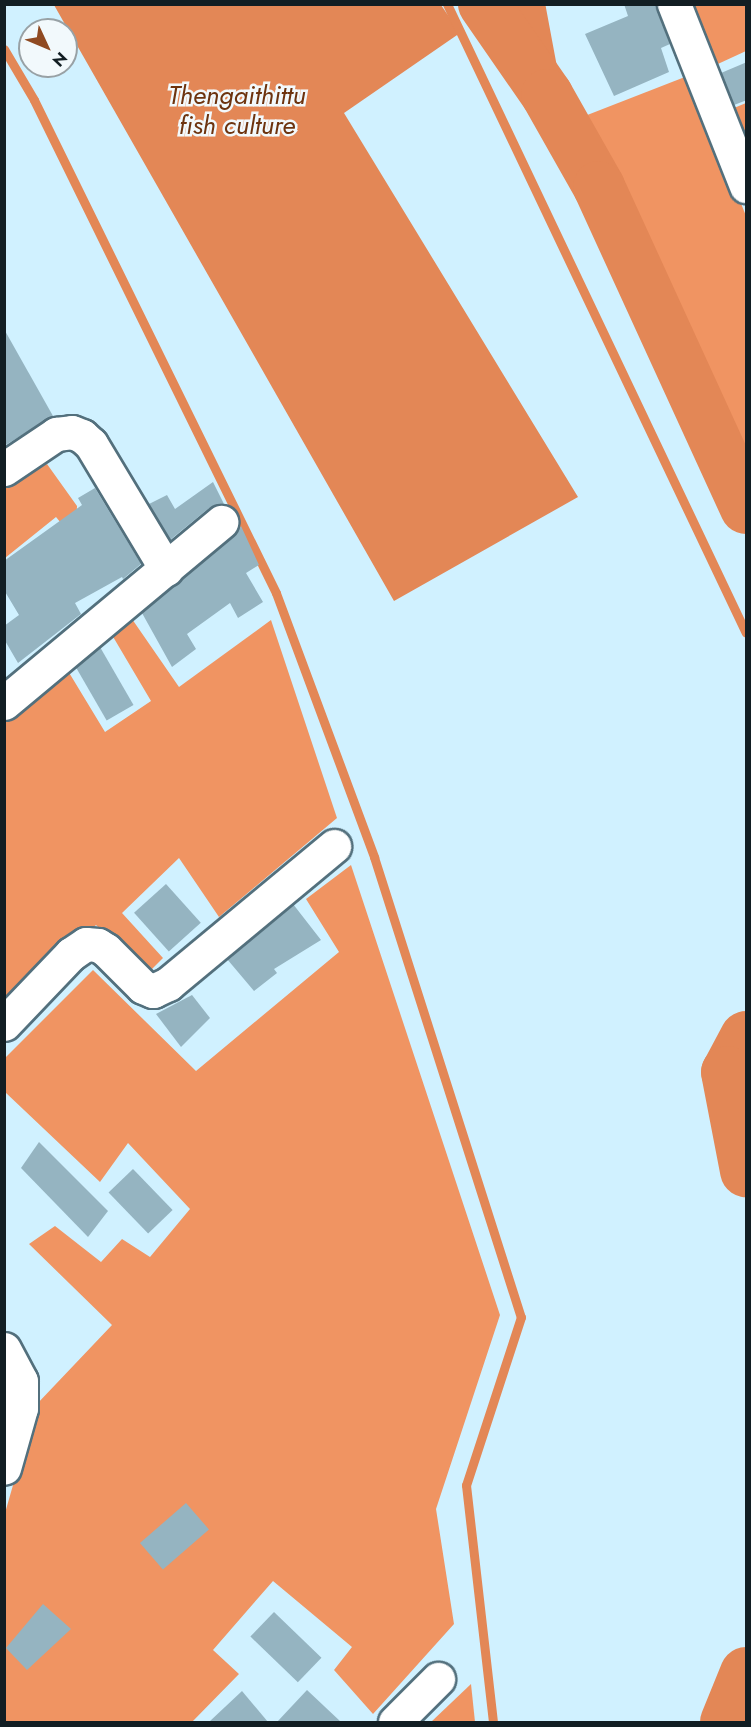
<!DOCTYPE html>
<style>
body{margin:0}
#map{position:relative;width:751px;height:1727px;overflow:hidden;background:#d0f1ff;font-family:Jost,sans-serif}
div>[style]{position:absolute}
.forest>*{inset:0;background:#f09462}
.water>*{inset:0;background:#e38756}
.stream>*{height:9px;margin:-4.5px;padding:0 4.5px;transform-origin:4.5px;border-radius:4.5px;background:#e38756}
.canal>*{height:30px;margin:-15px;padding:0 15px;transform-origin:15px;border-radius:15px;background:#e38756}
.river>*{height:52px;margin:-26px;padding:0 26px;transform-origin:26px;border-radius:26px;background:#e38756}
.building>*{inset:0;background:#95b4c1;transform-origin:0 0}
.roads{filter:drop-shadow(2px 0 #53707d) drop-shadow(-2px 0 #53707d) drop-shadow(0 2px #53707d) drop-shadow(0 -2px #53707d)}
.minor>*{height:33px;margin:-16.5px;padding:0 16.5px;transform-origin:16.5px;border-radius:16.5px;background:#fff}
span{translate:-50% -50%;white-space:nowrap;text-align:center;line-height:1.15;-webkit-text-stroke:5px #f2f9fc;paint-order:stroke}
.water-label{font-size:26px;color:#6d330e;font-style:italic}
.frame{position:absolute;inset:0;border:6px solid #121e23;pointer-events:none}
.north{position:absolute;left:18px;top:18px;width:60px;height:60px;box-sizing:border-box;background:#f2f9fc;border:2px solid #98a1a5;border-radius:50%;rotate:134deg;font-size:16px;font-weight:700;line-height:24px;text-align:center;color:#121e23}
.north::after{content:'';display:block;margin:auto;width:21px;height:27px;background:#8f4a22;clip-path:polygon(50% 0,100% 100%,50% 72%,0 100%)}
</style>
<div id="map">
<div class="forest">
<div style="clip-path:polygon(682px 5px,746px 5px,746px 51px,707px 69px)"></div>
<div style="clip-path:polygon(690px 75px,746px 216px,746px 479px,577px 119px)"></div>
<div style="clip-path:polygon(746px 103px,746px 172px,722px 113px)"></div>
<div style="clip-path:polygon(47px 464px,77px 506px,76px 529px,71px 535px,56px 517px,5px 558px,5px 488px)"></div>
<div style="clip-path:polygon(132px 619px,179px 687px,271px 620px,337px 818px,219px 917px,179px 858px,122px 913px,163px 958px,146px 975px,96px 925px,5px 1007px,4px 718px,65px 666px,105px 732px,151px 701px,112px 635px)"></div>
<div style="clip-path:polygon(351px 865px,500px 1315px,436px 1509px,454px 1624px,373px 1714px,334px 1670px,352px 1647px,273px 1581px,213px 1650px,239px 1674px,192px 1722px,5px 1722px,5px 1513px,36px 1405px,112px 1325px,29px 1244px,55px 1226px,101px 1262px,122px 1239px,150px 1257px,190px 1209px,128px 1143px,100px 1182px,5px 1092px,5px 1058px,93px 970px,196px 1071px,339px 952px,306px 899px)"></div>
<div style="clip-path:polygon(471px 1684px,475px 1722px,431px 1722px)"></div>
</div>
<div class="water">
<div style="clip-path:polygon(54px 5px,441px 5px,460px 33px,344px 113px,578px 497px,394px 601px)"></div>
</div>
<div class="stream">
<div style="left:447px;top:4px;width:696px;rotate:64.58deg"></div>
<div style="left:4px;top:49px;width:59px;rotate:59.5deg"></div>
<div style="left:34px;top:100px;width:549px;rotate:63.85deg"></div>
<div style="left:276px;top:593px;width:282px;rotate:69.6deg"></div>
<div style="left:374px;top:857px;width:483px;rotate:72.3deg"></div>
<div style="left:521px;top:1317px;width:177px;rotate:108.1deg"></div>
<div style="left:466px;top:1485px;width:239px;rotate:83.5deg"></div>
</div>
<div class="canal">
<div style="left:530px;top:4px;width:93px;rotate:79.4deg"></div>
</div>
<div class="river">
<div style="left:484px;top:4px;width:111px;rotate:55.3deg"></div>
<div style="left:547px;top:95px;width:106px;rotate:60.5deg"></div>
<div style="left:599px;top:187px;width:353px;rotate:65.4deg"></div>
<div style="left:746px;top:1037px;width:40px;rotate:118deg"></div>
<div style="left:727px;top:1072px;width:101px;rotate:79.1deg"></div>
<div style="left:726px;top:1722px;width:53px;rotate:-67.8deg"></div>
</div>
<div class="building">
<div style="clip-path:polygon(624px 4px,656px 4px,670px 44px,661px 48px,669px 72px,614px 96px,585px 34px,628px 16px)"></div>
<div style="clip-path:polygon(747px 62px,747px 100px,734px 105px,721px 73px)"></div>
<div style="clip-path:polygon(4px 329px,53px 416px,4px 446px)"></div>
<div style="clip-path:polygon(213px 482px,224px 504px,209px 508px,170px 540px,149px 504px,167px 495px,175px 509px)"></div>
<div style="clip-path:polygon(95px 488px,141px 564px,123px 579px,122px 577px,75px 603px,81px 614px,18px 663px,4px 639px,4px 626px,19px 615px,4px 590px,4px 561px,82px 505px,78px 498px)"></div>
<div style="clip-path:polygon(241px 526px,259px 565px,246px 573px,263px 602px,238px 618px,230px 603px,187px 634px,196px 649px,172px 667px,142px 613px,233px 536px)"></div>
<div style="left:100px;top:647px;width:67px;height:31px;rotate:60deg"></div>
<div style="left:166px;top:884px;width:52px;height:43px;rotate:48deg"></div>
<div style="clip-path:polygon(293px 904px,321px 940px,274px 969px,277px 973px,254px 991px,227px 959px)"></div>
<div style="clip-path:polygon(192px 995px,210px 1018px,181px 1047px,156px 1014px)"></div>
<div style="clip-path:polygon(39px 1142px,108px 1211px,88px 1237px,21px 1168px)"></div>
<div style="left:133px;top:1169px;width:57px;height:34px;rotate:46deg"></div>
<div style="left:186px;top:1503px;width:35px;height:61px;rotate:49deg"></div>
<div style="clip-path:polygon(43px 1604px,71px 1629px,27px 1670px,6px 1648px)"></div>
<div style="left:274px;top:1612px;width:66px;height:34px;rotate:44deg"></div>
<div style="clip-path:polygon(307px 1690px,341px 1722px,277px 1722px)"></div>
<div style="clip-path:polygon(242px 1691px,268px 1722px,209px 1722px)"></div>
</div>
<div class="roads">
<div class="minor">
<div style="left:674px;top:4px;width:196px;rotate:68.4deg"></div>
<div style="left:4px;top:469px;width:63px;rotate:-33.9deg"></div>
<div style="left:56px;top:434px;width:16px;rotate:-7deg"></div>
<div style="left:72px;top:432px;width:11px;rotate:22deg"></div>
<div style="left:82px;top:436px;width:12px;rotate:42deg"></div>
<div style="left:91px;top:444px;width:146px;rotate:59deg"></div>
<div style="left:4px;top:703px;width:283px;rotate:-39.8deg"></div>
<div style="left:4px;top:1024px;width:97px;rotate:-46.3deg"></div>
<div style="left:71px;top:954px;width:18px;rotate:-34deg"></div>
<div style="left:86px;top:944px;width:12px;rotate:5deg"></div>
<div style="left:98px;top:945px;width:9px;rotate:32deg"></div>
<div style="left:106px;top:950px;width:52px;rotate:45deg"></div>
<div style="left:143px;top:987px;width:11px;rotate:22deg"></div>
<div style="left:153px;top:991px;width:17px;rotate:-25deg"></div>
<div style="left:168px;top:984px;width:216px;rotate:-39.7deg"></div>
<div style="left:4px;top:1349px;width:36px;rotate:62deg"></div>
<div style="left:21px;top:1381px;width:27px;rotate:90deg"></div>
<div style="left:21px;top:1408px;width:62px;rotate:105.8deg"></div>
<div style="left:395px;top:1722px;width:61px;rotate:-45deg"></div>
</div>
</div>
<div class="water-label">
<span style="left:237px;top:111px">Thengaithittu<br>fish culture</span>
</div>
<div class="frame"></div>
<div class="north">N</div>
</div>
